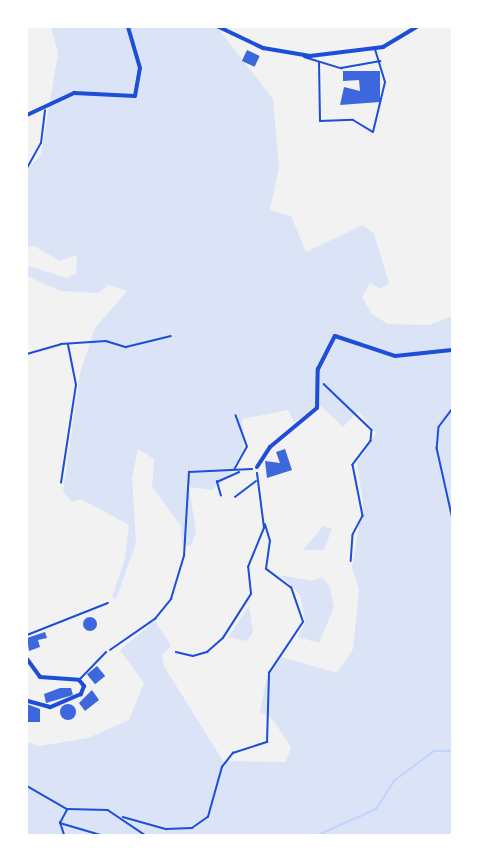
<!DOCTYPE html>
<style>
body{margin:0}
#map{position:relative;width:479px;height:862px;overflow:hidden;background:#f2f2f2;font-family:Helvetica,sans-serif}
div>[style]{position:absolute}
.green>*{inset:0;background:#dbe4f7}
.stream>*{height:2px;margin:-1px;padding:0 1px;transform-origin:1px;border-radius:1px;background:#bfd3fe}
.building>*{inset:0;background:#3d67dc;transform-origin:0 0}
.round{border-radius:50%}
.path>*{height:1.5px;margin:-0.75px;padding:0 0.75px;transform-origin:0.75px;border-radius:0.75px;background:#1d4ed8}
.service>*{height:2px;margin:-1px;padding:0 1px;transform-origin:1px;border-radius:1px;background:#1d4ed8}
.minor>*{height:4px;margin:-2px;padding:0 2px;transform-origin:2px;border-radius:2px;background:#1d4ed8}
span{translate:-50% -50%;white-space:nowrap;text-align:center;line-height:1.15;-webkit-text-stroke:5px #fff;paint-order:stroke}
.frame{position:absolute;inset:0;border:28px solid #fff;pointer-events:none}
</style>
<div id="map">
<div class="green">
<div style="clip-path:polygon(51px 27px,217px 27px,273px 99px,279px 167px,270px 210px,291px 216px,306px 252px,363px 225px,374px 234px,389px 283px,381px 289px,370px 283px,362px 297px,372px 314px,388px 324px,429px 325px,452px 316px,452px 349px,448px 349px,452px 354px,452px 835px,27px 835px,27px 742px,40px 746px,88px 738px,129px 720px,144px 683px,120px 650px,155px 621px,171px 646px,162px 655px,164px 666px,223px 761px,286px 762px,291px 747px,271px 717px,260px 712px,266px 681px,281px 657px,337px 673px,353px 649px,359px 590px,352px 568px,363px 503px,357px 463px,376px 433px,358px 411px,343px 427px,321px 406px,294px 422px,288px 410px,242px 419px,244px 448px,231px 473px,213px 490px,189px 487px,196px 532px,191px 546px,182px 545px,181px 526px,152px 487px,154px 459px,138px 449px,132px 478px,136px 543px,116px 599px,112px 597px,125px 559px,129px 525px,81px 499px,72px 502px,63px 492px,80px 373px,95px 328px,127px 291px,109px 285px,98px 293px,60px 291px,27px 276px,29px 266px,67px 278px,76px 274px,77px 255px,60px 261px,34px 246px,27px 248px,27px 170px,41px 154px,58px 53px)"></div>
<div style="clip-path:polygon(323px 526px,332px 529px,324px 550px,303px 550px)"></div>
<div style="clip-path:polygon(280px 575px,312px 581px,322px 577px,330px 587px,334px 607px,319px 643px,298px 637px,305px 621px,300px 595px)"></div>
<div style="clip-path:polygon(249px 606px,253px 632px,247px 641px,228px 637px)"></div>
</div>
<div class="stream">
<div style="left:318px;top:835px;width:64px;rotate:-24.1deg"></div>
<div style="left:376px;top:809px;width:35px;rotate:-57deg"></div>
<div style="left:395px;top:780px;width:49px;rotate:-36.6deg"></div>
<div style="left:434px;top:751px;width:18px"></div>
</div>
<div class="building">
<div style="left:247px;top:50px;width:14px;height:12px;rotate:25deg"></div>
<div style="clip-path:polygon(343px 71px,380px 71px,380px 102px,340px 105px,344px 87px,360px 91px,359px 80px,343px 81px)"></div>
<div style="clip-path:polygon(285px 449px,292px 470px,267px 478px,265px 461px,280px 463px,276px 452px)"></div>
<div class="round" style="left:83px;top:617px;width:14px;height:14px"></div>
<div style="clip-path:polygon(45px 632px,47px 638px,38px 640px,40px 647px,29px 651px,27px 638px)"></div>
<div style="left:97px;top:666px;width:13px;height:13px;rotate:51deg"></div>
<div style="clip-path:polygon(60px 688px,71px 688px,73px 695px,46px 703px,44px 694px)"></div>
<div style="clip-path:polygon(92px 690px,99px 700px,85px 711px,79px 703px)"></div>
<div style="clip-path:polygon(27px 704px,40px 709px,40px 722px,27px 722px)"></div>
<div class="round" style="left:60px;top:704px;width:16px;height:16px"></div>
</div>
<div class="path">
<div style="left:27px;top:354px;width:35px;rotate:-16deg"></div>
<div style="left:61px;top:344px;width:45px;rotate:-3.8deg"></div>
<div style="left:106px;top:341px;width:21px;rotate:17deg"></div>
<div style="left:126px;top:347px;width:46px;rotate:-13.7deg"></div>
<div style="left:324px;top:384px;width:66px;rotate:43.8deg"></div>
<div style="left:372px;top:430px;width:11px;rotate:95deg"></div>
<div style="left:371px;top:441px;width:30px;rotate:127deg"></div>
<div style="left:353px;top:465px;width:52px;rotate:78.9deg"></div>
<div style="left:363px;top:516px;width:21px;rotate:118deg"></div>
<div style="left:353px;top:535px;width:26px;rotate:94deg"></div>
<div style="left:452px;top:410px;width:21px;rotate:127deg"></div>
<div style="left:439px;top:427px;width:21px;rotate:95deg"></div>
<div style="left:437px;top:448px;width:69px;rotate:77.4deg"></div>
<div style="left:234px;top:470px;width:26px;rotate:-61deg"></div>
<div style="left:247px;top:447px;width:33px;rotate:-110deg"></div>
<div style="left:61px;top:483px;width:99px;rotate:-81.3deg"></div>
<div style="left:76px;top:385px;width:41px;rotate:-101.3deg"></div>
<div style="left:221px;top:496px;width:15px;rotate:-106deg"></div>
<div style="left:217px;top:482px;width:24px;rotate:-24deg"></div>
<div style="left:235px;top:497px;width:26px;rotate:-37deg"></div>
<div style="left:110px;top:650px;width:55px;rotate:-34.6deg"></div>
<div style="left:155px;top:619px;width:26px;rotate:-51deg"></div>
<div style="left:171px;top:599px;width:45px;rotate:-73.2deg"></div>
<div style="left:184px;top:556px;width:84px;rotate:-86.6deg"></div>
<div style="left:189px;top:472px;width:63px;rotate:-2.7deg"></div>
<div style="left:176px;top:652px;width:17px;rotate:13deg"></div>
<div style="left:193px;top:656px;width:15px;rotate:-16deg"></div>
<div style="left:207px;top:652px;width:21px;rotate:-41deg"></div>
<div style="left:223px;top:638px;width:52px;rotate:-57.5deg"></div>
<div style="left:251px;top:594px;width:27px;rotate:-96deg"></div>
<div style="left:248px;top:567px;width:42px;rotate:-67.7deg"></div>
<div style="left:264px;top:528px;width:55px;rotate:-97.3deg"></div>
<div style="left:27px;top:786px;width:46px;rotate:29.9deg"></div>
<div style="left:67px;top:809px;width:41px;rotate:1.4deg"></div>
<div style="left:108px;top:810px;width:45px;rotate:34deg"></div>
<div style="left:123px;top:817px;width:45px;rotate:15.6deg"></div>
<div style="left:166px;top:829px;width:26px;rotate:-2deg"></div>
<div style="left:192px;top:828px;width:19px;rotate:-35deg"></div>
<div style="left:208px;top:817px;width:52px;rotate:-74.4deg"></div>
<div style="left:222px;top:767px;width:18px;rotate:-52deg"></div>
<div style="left:233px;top:753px;width:36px;rotate:-18deg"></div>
<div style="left:267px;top:742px;width:69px;rotate:-88.3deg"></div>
<div style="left:269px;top:673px;width:61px;rotate:-56.3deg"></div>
<div style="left:303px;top:622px;width:36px;rotate:-109deg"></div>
<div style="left:291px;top:588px;width:31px;rotate:-143deg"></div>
<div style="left:266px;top:569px;width:28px;rotate:-82deg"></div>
<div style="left:270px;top:541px;width:17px;rotate:-107deg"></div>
<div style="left:60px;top:823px;width:43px;rotate:16.3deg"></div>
<div style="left:64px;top:835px;width:13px;rotate:-108deg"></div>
<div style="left:60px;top:823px;width:15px;rotate:-62deg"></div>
</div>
<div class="service">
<div style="left:304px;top:57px;width:39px;rotate:17deg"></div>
<div style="left:341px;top:68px;width:40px;rotate:-10deg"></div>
<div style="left:319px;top:63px;width:58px;rotate:89deg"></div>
<div style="left:320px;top:121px;width:33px;rotate:-2deg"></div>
<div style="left:353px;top:120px;width:23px;rotate:31deg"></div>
<div style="left:373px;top:132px;width:51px;rotate:-76.5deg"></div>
<div style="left:385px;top:82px;width:34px;rotate:-107deg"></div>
<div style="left:27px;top:168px;width:29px;rotate:-61deg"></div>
<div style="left:41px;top:143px;width:33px;rotate:-83deg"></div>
<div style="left:27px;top:635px;width:87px;rotate:-21.6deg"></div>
<div style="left:79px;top:680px;width:39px;rotate:-46deg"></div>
</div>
<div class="minor">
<div style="left:219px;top:27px;width:49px;rotate:25.5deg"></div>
<div style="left:263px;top:48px;width:48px;rotate:9.7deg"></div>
<div style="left:310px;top:56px;width:74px;rotate:-7deg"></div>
<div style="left:383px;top:47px;width:39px;rotate:-31deg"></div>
<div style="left:27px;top:115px;width:52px;rotate:-25.1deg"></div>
<div style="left:74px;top:93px;width:61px;rotate:2.8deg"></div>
<div style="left:135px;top:96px;width:28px;rotate:-80deg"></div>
<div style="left:140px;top:68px;width:43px;rotate:-106.3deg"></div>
<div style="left:257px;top:467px;width:24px;rotate:-57deg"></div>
<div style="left:270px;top:447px;width:61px;rotate:-39.7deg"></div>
<div style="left:317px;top:408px;width:39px;rotate:-89deg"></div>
<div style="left:318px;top:369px;width:37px;rotate:-63deg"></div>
<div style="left:335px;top:336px;width:63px;rotate:18.4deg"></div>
<div style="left:395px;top:356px;width:57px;rotate:-6deg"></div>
<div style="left:27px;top:659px;width:22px;rotate:54deg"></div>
<div style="left:40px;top:677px;width:39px;rotate:4deg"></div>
<div style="left:79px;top:680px;width:8px;rotate:50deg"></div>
<div style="left:84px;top:686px;width:9px;rotate:111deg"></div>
<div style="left:81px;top:694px;width:34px;rotate:157deg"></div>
<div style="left:50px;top:707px;width:24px;rotate:-165deg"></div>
</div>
<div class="frame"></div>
</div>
